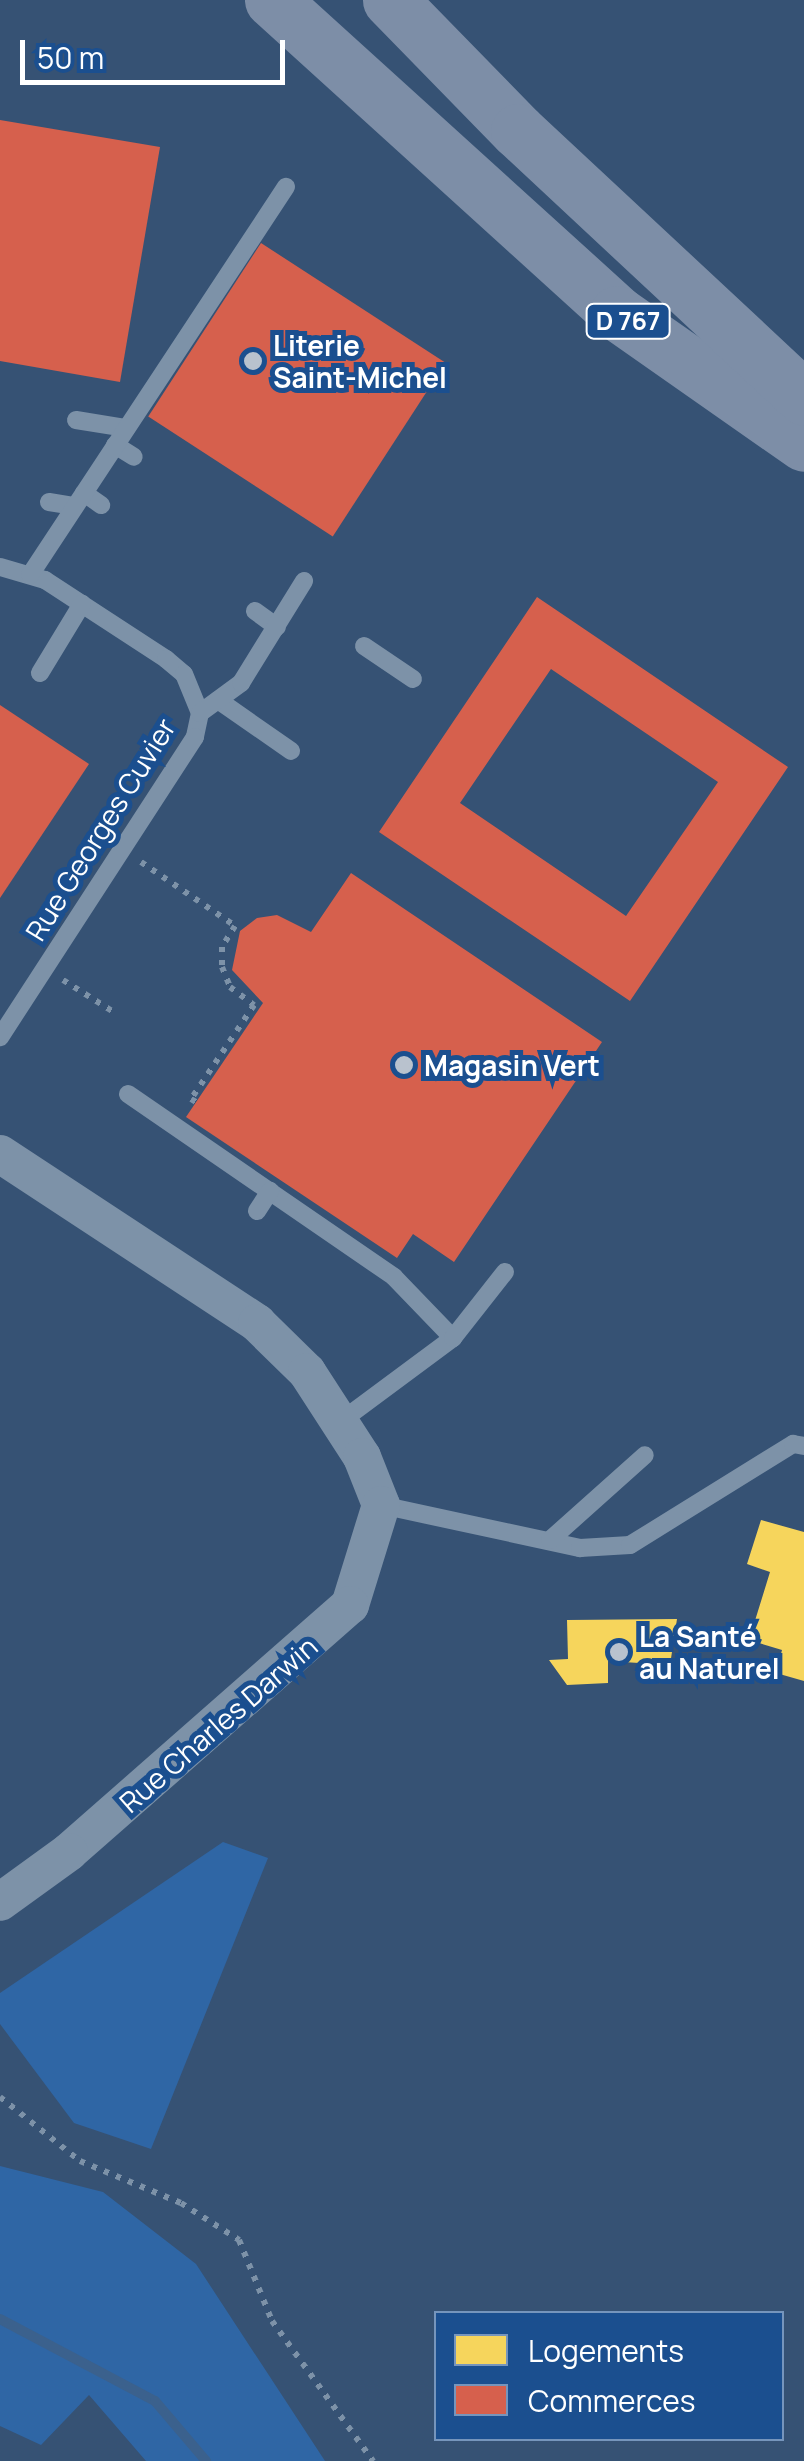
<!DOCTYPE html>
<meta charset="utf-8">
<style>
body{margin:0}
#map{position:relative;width:804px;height:2461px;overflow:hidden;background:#365274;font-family:Manrope,sans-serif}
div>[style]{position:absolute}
.green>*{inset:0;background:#2f66a5}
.homes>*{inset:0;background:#f6d55c}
.shops>*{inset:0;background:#d6604d;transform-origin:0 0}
.stream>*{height:10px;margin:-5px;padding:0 5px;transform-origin:5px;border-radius:5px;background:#3b618d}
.path>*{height:6px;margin-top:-3px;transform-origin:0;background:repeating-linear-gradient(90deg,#7d92a8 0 5px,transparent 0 13px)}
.lane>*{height:18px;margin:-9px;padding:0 9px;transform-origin:9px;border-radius:9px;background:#7d92a8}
.street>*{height:38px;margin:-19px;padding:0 19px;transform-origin:19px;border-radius:19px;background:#7d92a8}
.primary>*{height:55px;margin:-27.5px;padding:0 27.5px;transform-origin:27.5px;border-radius:27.5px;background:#7d8ea7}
.dots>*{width:28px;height:28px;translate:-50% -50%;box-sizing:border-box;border:5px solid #1b4f8f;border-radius:50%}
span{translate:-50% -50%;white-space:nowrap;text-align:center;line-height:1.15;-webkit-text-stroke:10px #1b4f8f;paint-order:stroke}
.shield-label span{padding:2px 8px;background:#1b4f8f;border:2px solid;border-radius:8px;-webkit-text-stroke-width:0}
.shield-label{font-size:25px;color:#fff;font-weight:700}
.poi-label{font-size:28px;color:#fff;font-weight:700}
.left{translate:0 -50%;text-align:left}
.street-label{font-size:28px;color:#fff}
.legend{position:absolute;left:434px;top:2311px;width:350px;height:130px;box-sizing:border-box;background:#1b4f8f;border:2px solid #7695bc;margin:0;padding:12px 18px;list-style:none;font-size:30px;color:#fff}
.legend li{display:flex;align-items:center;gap:20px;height:50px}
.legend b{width:50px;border:2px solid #7695bc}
.scale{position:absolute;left:20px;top:40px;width:265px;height:45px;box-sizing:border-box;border:5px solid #fff;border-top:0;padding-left:12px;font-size:30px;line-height:35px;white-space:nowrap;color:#fff;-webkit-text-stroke:8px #1b4f8f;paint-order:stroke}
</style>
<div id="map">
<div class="green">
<div style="clip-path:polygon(223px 1842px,268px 1858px,151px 2149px,74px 2123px,0 2024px,0 1993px)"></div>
<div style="clip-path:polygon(0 2166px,103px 2192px,196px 2264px,325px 2461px,146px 2461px,89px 2395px,41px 2445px,0 2426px)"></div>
</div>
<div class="homes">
<div style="clip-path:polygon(761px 1520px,804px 1532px,804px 1681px,776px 1673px,782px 1650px,749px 1640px,770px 1572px,747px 1564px)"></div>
<div style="clip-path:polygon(677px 1619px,670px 1665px,608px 1661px,608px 1683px,567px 1685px,549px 1660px,568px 1659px,567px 1620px)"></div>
</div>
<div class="shops">
<div style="clip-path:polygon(0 120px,160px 147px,120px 382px,0 361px)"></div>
<div style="left:261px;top:243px;width:220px;height:207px;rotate:33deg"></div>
<div style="clip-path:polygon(evenodd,537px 597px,788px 767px,630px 1001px,379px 832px,537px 597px,551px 669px,718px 782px,626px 916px,460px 803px,551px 669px)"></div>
<div style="clip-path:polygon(0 705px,89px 764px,0 898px)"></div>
<div style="clip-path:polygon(351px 873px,602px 1042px,454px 1262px,413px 1234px,397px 1258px,186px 1117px,263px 1003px,232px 970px,240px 931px,257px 918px,277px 915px,311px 932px)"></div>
</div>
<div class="stream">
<div style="left:0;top:2319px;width:175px;rotate:27.9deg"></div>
<div style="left:155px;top:2401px;width:79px;rotate:49.6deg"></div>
</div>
<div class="path">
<div style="left:141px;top:862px;width:114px;rotate:34.2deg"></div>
<div style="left:235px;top:926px;width:25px;rotate:122deg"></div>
<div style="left:222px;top:947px;width:20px;rotate:90deg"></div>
<div style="left:222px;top:967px;width:22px;rotate:68deg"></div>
<div style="left:230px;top:987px;width:30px;rotate:37deg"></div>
<div style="left:254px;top:1005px;width:113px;rotate:123.8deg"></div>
<div style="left:191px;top:1099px;width:6px;rotate:31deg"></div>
<div style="left:63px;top:980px;width:58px;rotate:32.3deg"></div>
<div style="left:0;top:2097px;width:102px;rotate:38.7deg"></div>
<div style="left:80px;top:2161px;width:109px;rotate:22.6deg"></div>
<div style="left:181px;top:2203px;width:69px;rotate:32.5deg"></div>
<div style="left:239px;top:2240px;width:87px;rotate:67.8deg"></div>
<div style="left:272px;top:2321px;width:173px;rotate:54.2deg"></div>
</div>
<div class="lane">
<div style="left:76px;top:420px;width:51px;rotate:9.1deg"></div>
<div style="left:115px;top:445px;width:22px;rotate:32deg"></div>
<div style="left:84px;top:493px;width:21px;rotate:35deg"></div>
<div style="left:49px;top:502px;width:26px;rotate:9deg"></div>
<div style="left:0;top:567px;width:47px;rotate:16.1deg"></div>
<div style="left:45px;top:580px;width:145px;rotate:33.1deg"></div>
<div style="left:166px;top:659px;width:23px;rotate:40deg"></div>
<div style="left:184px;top:674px;width:42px;rotate:67.7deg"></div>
<div style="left:200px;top:713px;width:25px;rotate:102deg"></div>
<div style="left:195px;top:737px;width:358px;rotate:123deg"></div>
<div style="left:30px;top:575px;width:465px;rotate:-56.6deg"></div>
<div style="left:255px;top:611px;width:27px;rotate:36deg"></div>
<div style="left:364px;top:646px;width:59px;rotate:34deg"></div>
<div style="left:40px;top:673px;width:81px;rotate:-58.7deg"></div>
<div style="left:218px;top:700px;width:89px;rotate:34.9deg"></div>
<div style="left:200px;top:713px;width:51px;rotate:-36.2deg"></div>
<div style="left:241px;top:683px;width:120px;rotate:-58.3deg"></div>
<div style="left:128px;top:1094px;width:323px;rotate:34.5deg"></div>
<div style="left:394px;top:1277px;width:85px;rotate:46deg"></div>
<div style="left:453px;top:1338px;width:141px;rotate:143.4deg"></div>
<div style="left:257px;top:1211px;width:24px;rotate:-57deg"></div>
<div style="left:453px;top:1338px;width:84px;rotate:-51.8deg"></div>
<div style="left:381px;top:1505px;width:204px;rotate:12.2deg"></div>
<div style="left:580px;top:1548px;width:50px;rotate:-3.4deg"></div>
<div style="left:630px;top:1545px;width:192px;rotate:-31.8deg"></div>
<div style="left:793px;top:1444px;width:11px;rotate:10deg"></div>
<div style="left:550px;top:1540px;width:127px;rotate:-41.8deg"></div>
</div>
<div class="street">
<div style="left:0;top:1154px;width:308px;rotate:33.3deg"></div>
<div style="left:257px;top:1323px;width:70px;rotate:44.4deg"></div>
<div style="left:307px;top:1372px;width:101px;rotate:57.1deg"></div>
<div style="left:362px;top:1457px;width:52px;rotate:68.4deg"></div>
<div style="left:381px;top:1505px;width:105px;rotate:107.2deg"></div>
<div style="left:350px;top:1605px;width:374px;rotate:138.7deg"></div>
<div style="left:69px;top:1852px;width:85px;rotate:144.1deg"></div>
</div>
<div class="primary">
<div style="left:272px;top:0;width:466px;rotate:42.2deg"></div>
<div style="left:617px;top:313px;width:228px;rotate:35deg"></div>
<div style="left:390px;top:0;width:183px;rotate:45.7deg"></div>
<div style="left:518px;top:131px;width:391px;rotate:43deg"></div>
</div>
<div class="dots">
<div style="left:253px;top:361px;background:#b9c2ce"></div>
<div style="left:404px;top:1065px;background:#b9c2ce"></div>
<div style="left:619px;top:1652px;background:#b9c2ce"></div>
</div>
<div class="shield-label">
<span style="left:628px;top:321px">D 767</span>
</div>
<div class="poi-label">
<span class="left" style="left:273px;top:361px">Literie<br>Saint-Michel</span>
<span class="left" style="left:424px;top:1065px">Magasin Vert</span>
<span class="left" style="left:639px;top:1652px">La Santé<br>au Naturel</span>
</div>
<div class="street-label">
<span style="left:100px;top:829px;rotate:-58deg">Rue Georges Cuvier</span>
<span style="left:218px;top:1724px;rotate:-41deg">Rue Charles Darwin</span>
</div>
<ul class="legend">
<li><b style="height:28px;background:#f6d55c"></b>Logements</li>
<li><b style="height:28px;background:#d6604d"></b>Commerces</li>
</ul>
<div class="scale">50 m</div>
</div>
